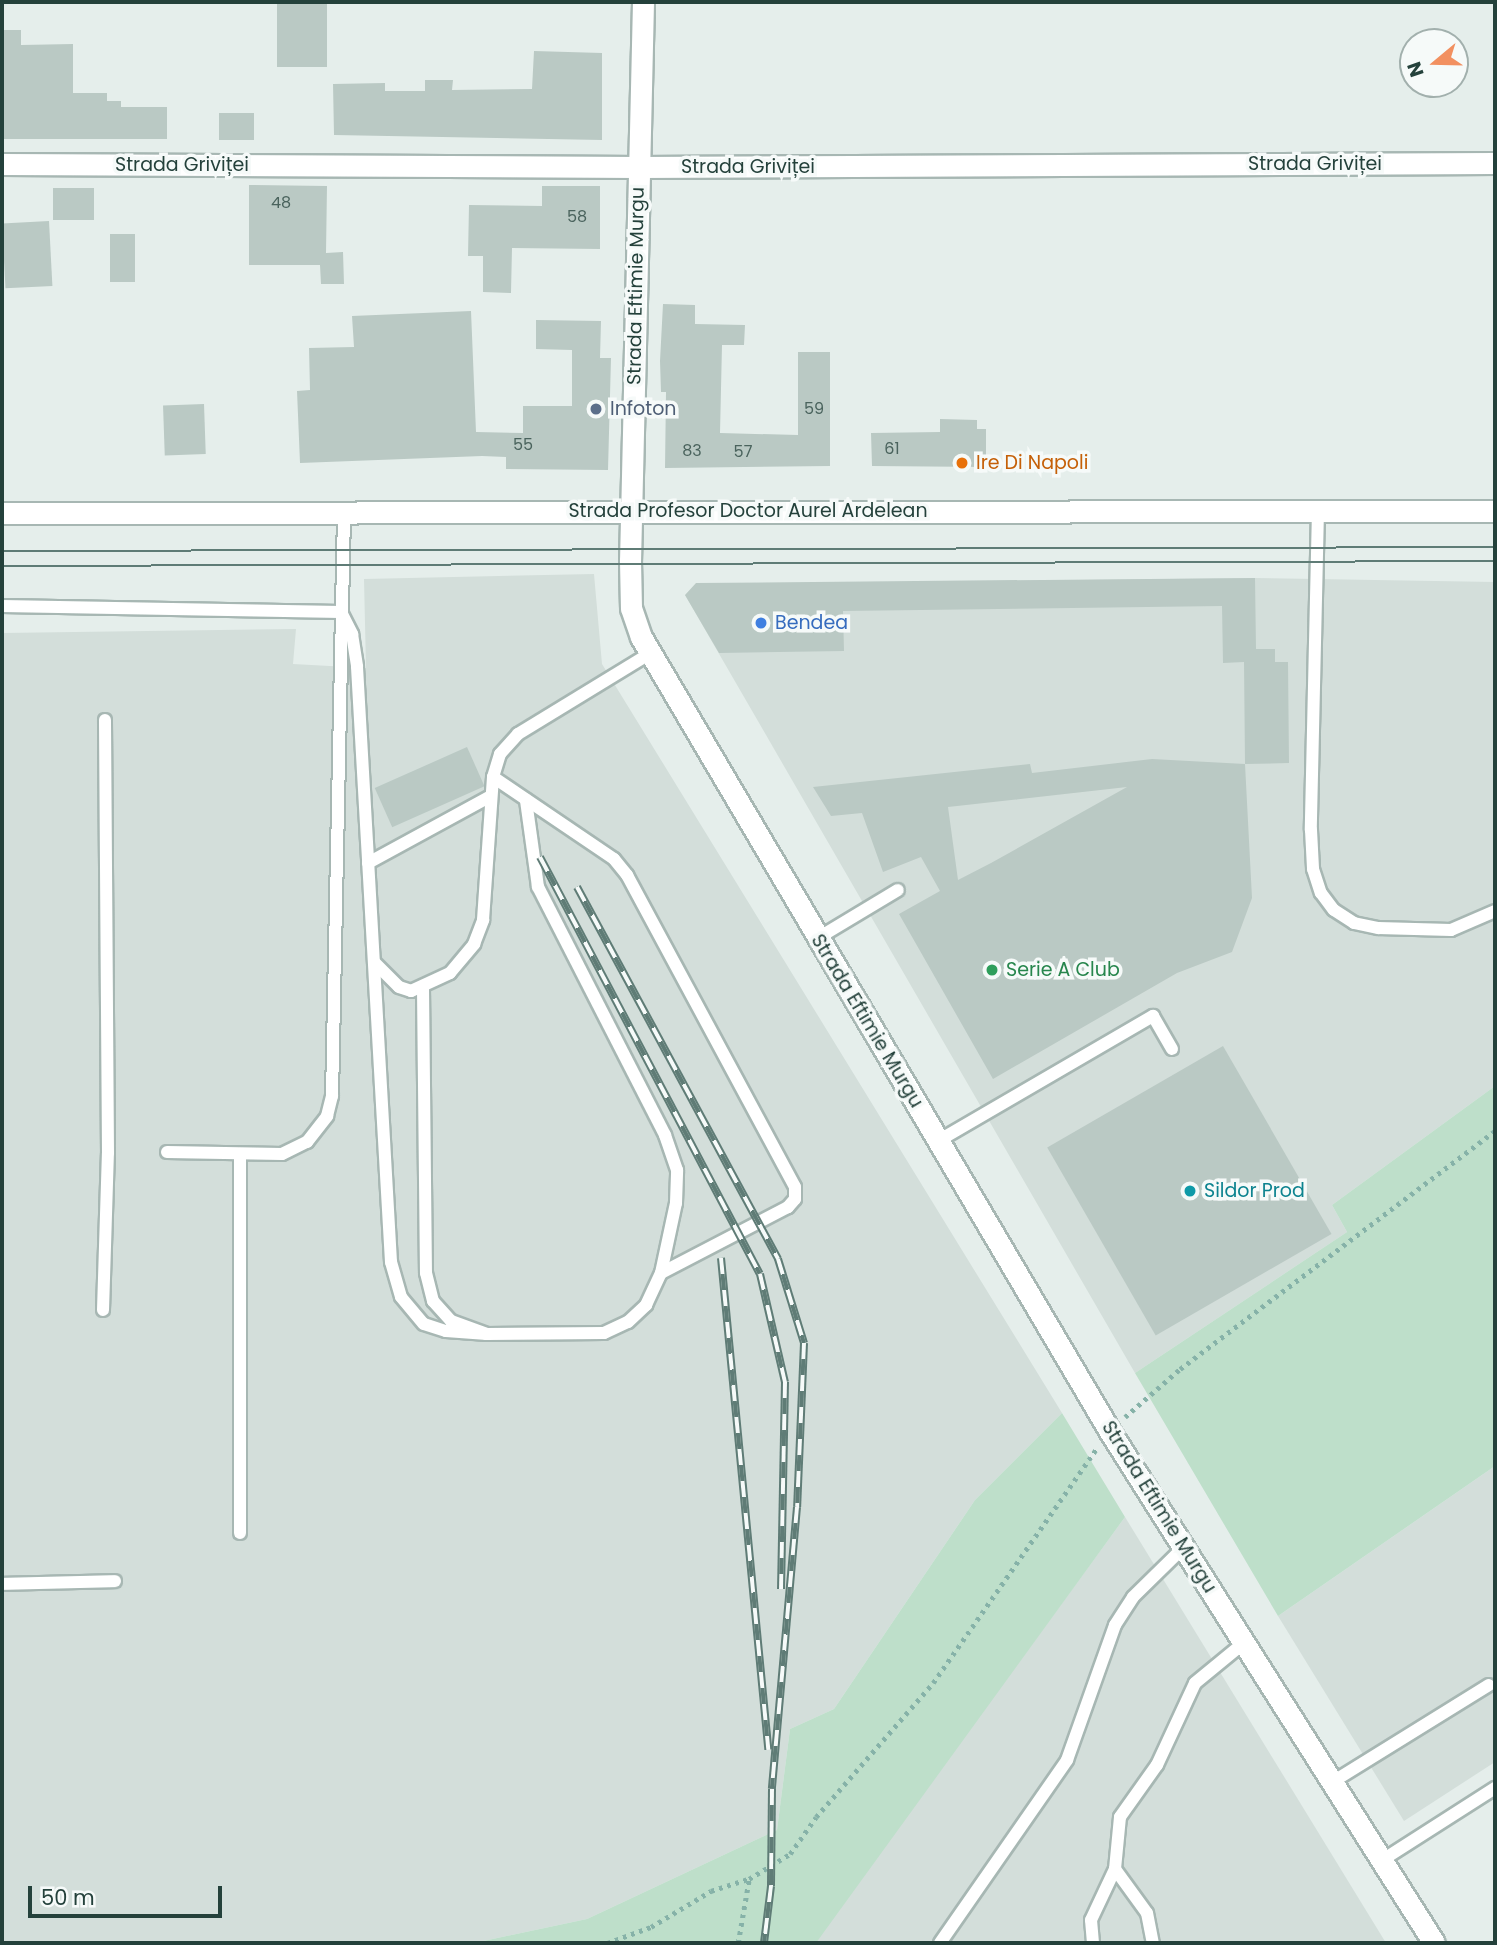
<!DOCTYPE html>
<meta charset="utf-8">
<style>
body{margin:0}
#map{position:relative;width:1497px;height:1945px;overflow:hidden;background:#e5eeeb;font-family:Poppins,sans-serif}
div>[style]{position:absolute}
.built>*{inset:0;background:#d3deda}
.green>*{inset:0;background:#bedfca}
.building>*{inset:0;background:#bac9c4;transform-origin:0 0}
.path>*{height:4.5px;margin-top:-2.25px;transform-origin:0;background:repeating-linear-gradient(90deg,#86b2a8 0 3.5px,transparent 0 8.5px)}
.roads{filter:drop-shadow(2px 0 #a7b7b3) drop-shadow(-2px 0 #a7b7b3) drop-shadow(0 2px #a7b7b3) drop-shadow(0 -2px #a7b7b3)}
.lane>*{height:12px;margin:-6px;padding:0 6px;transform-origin:6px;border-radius:6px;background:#fff}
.street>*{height:21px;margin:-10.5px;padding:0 10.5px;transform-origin:10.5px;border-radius:10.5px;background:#fff}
.secondary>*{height:21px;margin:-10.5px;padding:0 10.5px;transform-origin:10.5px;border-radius:10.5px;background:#fff}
.tram>*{height:2px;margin:-1px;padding:0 1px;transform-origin:1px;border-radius:1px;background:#5f7c76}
.rail>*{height:8px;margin-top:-4px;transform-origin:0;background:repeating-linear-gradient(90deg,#f6faf9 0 16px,#5f7c76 0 32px);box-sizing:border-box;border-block:2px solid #5f7c76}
.dots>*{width:19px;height:19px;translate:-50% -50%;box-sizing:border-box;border:4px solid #f6faf9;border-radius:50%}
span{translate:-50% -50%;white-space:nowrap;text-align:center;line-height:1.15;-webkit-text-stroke:7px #f6faf9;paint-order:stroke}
.number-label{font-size:16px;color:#4a635d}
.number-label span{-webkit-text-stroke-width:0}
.street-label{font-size:19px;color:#24413b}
.service-label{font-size:19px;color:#4e5e75}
.left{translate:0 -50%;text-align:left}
.food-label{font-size:19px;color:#c56008}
.shop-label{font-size:19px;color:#366cbe}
.leisure-label{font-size:19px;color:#27864d}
.culture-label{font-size:19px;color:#0d838f}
.frame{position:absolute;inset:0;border:4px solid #24413b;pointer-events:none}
.north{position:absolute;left:1399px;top:28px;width:70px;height:70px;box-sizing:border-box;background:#f6faf9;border:2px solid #a2b0ad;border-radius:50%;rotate:251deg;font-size:19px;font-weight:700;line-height:28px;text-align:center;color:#24413b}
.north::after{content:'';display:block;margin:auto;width:24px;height:32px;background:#f29060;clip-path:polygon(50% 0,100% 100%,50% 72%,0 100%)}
.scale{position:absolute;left:28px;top:1886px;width:194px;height:32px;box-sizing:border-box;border:4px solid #24413b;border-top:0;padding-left:9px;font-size:21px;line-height:24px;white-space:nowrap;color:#24413b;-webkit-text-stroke:5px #f6faf9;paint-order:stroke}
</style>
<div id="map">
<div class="built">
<div style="clip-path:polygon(594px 574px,602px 664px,1062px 1413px,975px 1500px,834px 1709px,790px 1729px,777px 1830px,587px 1919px,474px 1943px,2px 1943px,2px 633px,296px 629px,293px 664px,366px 668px,364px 579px)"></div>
<div style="clip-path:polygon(1255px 578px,1495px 582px,1495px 1086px,1332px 1205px,1347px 1232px,1135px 1373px,685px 595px,819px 583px)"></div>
<div style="clip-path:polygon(1495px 1466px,1495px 1762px,1404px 1821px,1278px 1616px)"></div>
<div style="clip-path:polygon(1125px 1517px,1386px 1943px,816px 1943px,820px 1934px)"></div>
</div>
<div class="green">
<div style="clip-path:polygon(1495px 1086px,1495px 1466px,1278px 1616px,1135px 1373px,1347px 1232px,1332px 1205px)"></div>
<div style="clip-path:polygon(1062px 1413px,1125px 1517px,816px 1943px,474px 1943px,587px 1919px,777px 1830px,790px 1729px,834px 1709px,975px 1500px)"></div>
</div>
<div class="building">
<div style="left:277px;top:2px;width:50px;height:65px"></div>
<div style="clip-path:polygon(2px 30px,21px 30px,21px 45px,73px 44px,73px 93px,107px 93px,107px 101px,121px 101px,121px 107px,167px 107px,167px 139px,2px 139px)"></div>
<div style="clip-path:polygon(534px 51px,602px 53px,602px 140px,334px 135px,333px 84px,385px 83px,385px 91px,425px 91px,425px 80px,453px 80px,452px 90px,532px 89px)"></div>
<div style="left:219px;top:113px;width:35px;height:27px"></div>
<div style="clip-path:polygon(249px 185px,327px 186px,326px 253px,343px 252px,344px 284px,321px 284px,320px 265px,249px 265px)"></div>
<div style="clip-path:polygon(542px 186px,600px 186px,600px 249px,512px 248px,511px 293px,483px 292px,483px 256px,468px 256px,469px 205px,542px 206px)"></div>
<div style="left:53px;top:188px;width:41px;height:32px"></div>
<div style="left:49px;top:221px;width:65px;height:47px;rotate:87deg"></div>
<div style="left:110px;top:234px;width:25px;height:48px"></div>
<div style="clip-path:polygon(663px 304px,695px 305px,695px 324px,745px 325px,744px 345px,722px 345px,720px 433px,798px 435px,798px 352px,830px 352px,830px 466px,665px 468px,666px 392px,661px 392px,660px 361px)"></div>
<div style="clip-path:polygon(471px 311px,476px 432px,523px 433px,523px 406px,572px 406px,572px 350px,536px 349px,536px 320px,601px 321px,600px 358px,611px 358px,608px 470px,506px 469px,506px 457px,482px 456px,300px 463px,297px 391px,310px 390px,309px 348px,354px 347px,352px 316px)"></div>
<div style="left:204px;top:404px;width:50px;height:41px;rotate:88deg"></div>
<div style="clip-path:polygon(940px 419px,977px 420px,977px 429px,986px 429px,986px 467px,872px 466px,871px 433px,940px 432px)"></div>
<div style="clip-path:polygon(1255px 578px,1256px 649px,1275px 649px,1275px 662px,1288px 662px,1289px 763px,1245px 764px,1244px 662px,1223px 663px,1222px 606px,843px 611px,844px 651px,719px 653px,685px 595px,696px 583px)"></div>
<div style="left:467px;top:747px;width:43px;height:101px;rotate:66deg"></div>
<div style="clip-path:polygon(evenodd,1152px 759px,1245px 764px,1252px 898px,1232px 952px,1177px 973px,993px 1079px,899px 914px,940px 891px,921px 857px,883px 872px,862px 813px,831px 816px,813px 787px,1030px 764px,1032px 773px,1152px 759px,1127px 787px,991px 863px,958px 880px,948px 807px,1127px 787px)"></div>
<div style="left:1223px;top:1046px;width:217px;height:203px;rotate:60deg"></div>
</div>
<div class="path">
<div style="left:1125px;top:1417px;width:73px;rotate:-41.1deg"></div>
<div style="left:1180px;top:1369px;width:395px;rotate:-37.1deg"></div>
<div style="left:607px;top:1943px;width:47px;rotate:-20deg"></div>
<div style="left:651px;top:1927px;width:70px;rotate:-31deg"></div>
<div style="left:711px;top:1891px;width:40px;rotate:-18deg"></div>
<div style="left:738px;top:1943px;width:65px;rotate:-80.2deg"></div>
<div style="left:749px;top:1879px;width:48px;rotate:-31.4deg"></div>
<div style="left:790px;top:1854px;width:45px;rotate:-54.9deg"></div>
<div style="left:816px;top:1817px;width:178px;rotate:-48.9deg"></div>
<div style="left:933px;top:1683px;width:285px;rotate:-55.1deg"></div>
</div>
<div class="roads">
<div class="lane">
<div style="left:1318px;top:510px;width:320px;rotate:91.3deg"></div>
<div style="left:1311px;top:830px;width:39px;rotate:87deg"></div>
<div style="left:1313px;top:869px;width:25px;rotate:72deg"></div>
<div style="left:1321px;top:893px;width:21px;rotate:53deg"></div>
<div style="left:1334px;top:910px;width:24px;rotate:33deg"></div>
<div style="left:1354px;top:923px;width:25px;rotate:12deg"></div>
<div style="left:1378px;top:928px;width:73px;rotate:1.6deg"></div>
<div style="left:1451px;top:930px;width:48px;rotate:-23.4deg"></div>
<div style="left:2px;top:606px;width:339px;rotate:1deg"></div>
<div style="left:341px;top:612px;width:25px;rotate:63deg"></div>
<div style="left:352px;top:634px;width:33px;rotate:81deg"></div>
<div style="left:357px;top:667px;width:596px;rotate:86.73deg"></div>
<div style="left:391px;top:1262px;width:36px;rotate:74deg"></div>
<div style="left:401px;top:1297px;width:35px;rotate:50deg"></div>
<div style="left:424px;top:1324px;width:23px;rotate:18deg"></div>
<div style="left:446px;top:1331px;width:41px;rotate:4.2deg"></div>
<div style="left:493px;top:777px;width:146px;rotate:34.1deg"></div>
<div style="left:614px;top:859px;width:21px;rotate:51deg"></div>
<div style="left:627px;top:875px;width:354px;rotate:61.7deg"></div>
<div style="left:795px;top:1187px;width:12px;rotate:90deg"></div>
<div style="left:795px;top:1199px;width:11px;rotate:131deg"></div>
<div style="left:788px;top:1207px;width:143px;rotate:152.5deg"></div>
<div style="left:368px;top:863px;width:140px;rotate:-28.6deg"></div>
<div style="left:818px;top:938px;width:93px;rotate:-31deg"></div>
<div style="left:374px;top:962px;width:35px;rotate:45deg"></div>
<div style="left:399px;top:987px;width:13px;rotate:18deg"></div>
<div style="left:411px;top:991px;width:43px;rotate:-24.8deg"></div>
<div style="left:450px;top:973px;width:38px;rotate:-50deg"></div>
<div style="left:474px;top:944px;width:26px;rotate:-69deg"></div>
<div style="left:483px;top:920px;width:143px;rotate:-86deg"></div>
<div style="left:493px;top:777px;width:24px;rotate:-73deg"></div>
<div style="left:500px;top:754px;width:27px;rotate:-48deg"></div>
<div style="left:518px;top:734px;width:153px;rotate:-31.4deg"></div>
<div style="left:423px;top:989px;width:284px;rotate:89.4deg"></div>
<div style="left:426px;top:1273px;width:29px;rotate:76deg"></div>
<div style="left:433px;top:1301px;width:27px;rotate:48deg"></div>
<div style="left:451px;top:1321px;width:38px;rotate:20deg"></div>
<div style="left:487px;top:1334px;width:117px;rotate:-0.5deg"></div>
<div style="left:604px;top:1333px;width:26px;rotate:-25deg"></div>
<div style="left:628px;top:1322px;width:25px;rotate:-43deg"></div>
<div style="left:646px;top:1305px;width:35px;rotate:-65deg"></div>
<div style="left:661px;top:1273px;width:72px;rotate:-77.9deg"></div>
<div style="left:676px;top:1203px;width:33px;rotate:-88deg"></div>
<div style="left:677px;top:1170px;width:37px;rotate:-109deg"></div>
<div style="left:665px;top:1135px;width:279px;rotate:-117.1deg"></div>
<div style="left:538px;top:887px;width:88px;rotate:-97.9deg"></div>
<div style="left:938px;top:1141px;width:249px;rotate:-30.2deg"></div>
<div style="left:1153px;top:1016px;width:38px;rotate:60deg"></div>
<div style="left:167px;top:1152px;width:115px;rotate:1deg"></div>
<div style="left:282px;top:1154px;width:28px;rotate:-26deg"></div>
<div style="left:307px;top:1142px;width:33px;rotate:-52deg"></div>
<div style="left:327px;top:1116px;width:21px;rotate:-76deg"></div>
<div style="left:332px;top:1096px;width:584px;rotate:-88.82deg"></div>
<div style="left:240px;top:1154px;width:379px;rotate:90deg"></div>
<div style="left:103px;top:1310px;width:157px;rotate:-88.2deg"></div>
<div style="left:108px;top:1153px;width:433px;rotate:-90.4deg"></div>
<div style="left:2px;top:1584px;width:113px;rotate:-1.5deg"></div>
<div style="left:1334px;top:1781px;width:182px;rotate:-31.8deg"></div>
<div style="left:1384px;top:1859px;width:132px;rotate:-32.6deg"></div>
<div style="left:1115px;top:1869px;width:54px;rotate:54deg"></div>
<div style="left:1147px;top:1913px;width:31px;rotate:79deg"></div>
<div style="left:940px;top:1943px;width:223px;rotate:-55.2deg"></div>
<div style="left:1067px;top:1760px;width:143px;rotate:-70.4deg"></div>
<div style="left:1115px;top:1625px;width:33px;rotate:-57deg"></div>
<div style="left:1133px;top:1597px;width:71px;rotate:-44.4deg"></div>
<div style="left:1093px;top:1943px;width:23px;rotate:-95deg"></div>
<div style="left:1091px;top:1920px;width:56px;rotate:-64.8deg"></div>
<div style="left:1115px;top:1869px;width:52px;rotate:-84.5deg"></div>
<div style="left:1120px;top:1817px;width:64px;rotate:-54.6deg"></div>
<div style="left:1157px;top:1765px;width:90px;rotate:-65.1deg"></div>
<div style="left:1195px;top:1683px;width:65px;rotate:-39.4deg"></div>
</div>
<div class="street">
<div style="left:643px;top:2px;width:559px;rotate:91.33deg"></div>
<div style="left:630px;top:561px;width:47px;rotate:88.8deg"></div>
<div style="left:631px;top:608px;width:31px;rotate:71deg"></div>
<div style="left:641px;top:637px;width:921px;rotate:59.45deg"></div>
<div style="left:1109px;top:1430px;width:607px;rotate:57.64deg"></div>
<div style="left:2px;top:164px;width:637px;rotate:0.27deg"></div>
<div style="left:639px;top:167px;width:856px;rotate:-0.27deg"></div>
</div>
<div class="secondary">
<div style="left:2px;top:513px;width:1493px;rotate:-0.08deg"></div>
</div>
</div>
<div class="tram">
<div style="left:2px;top:551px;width:1493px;rotate:-0.15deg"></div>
<div style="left:2px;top:566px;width:1493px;rotate:-0.19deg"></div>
</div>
<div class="rail">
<div style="left:540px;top:857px;width:471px;rotate:62.2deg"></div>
<div style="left:760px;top:1274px;width:111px;rotate:77deg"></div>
<div style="left:785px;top:1382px;width:207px;rotate:91.1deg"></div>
<div style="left:577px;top:887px;width:423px;rotate:61.6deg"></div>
<div style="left:778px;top:1259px;width:88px;rotate:72.8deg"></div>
<div style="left:804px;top:1343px;width:164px;rotate:92.4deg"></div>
<div style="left:797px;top:1507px;width:283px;rotate:95.1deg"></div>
<div style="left:772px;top:1789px;width:97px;rotate:90.6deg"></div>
<div style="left:771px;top:1886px;width:57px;rotate:97deg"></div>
<div style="left:721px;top:1258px;width:494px;rotate:84.5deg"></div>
</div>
<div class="dots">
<div style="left:596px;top:409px;background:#5c6f8a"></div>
<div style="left:962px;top:463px;background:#e8710a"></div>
<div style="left:761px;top:623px;background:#3f7fe0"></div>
<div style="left:992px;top:970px;background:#2e9e5b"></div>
<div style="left:1190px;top:1191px;background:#0f9aa8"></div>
</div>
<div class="number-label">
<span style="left:281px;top:203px">48</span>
<span style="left:577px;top:217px">58</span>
<span style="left:814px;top:409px">59</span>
<span style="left:523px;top:445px">55</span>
<span style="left:892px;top:449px">61</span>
<span style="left:692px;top:451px">83</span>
<span style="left:743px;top:452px">57</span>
</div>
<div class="street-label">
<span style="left:1315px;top:164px">Strada Griviței</span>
<span style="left:182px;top:165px">Strada Griviței</span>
<span style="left:748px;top:167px">Strada Griviței</span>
<span style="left:636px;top:286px;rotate:-89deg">Strada Eftimie Murgu</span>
<span style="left:748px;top:511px">Strada Profesor Doctor Aurel Ardelean</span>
<span style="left:867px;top:1021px;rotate:59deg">Strada Eftimie Murgu</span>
<span style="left:1159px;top:1507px;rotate:58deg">Strada Eftimie Murgu</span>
</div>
<div class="service-label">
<span class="left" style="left:610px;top:409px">Infoton</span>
</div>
<div class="food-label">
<span class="left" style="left:976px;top:463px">Ire Di Napoli</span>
</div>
<div class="shop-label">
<span class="left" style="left:775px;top:623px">Bendea</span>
</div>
<div class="leisure-label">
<span class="left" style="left:1006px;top:970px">Serie A Club</span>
</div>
<div class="culture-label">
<span class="left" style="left:1204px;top:1191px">Sildor Prod</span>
</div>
<div class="frame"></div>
<div class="north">N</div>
<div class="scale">50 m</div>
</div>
